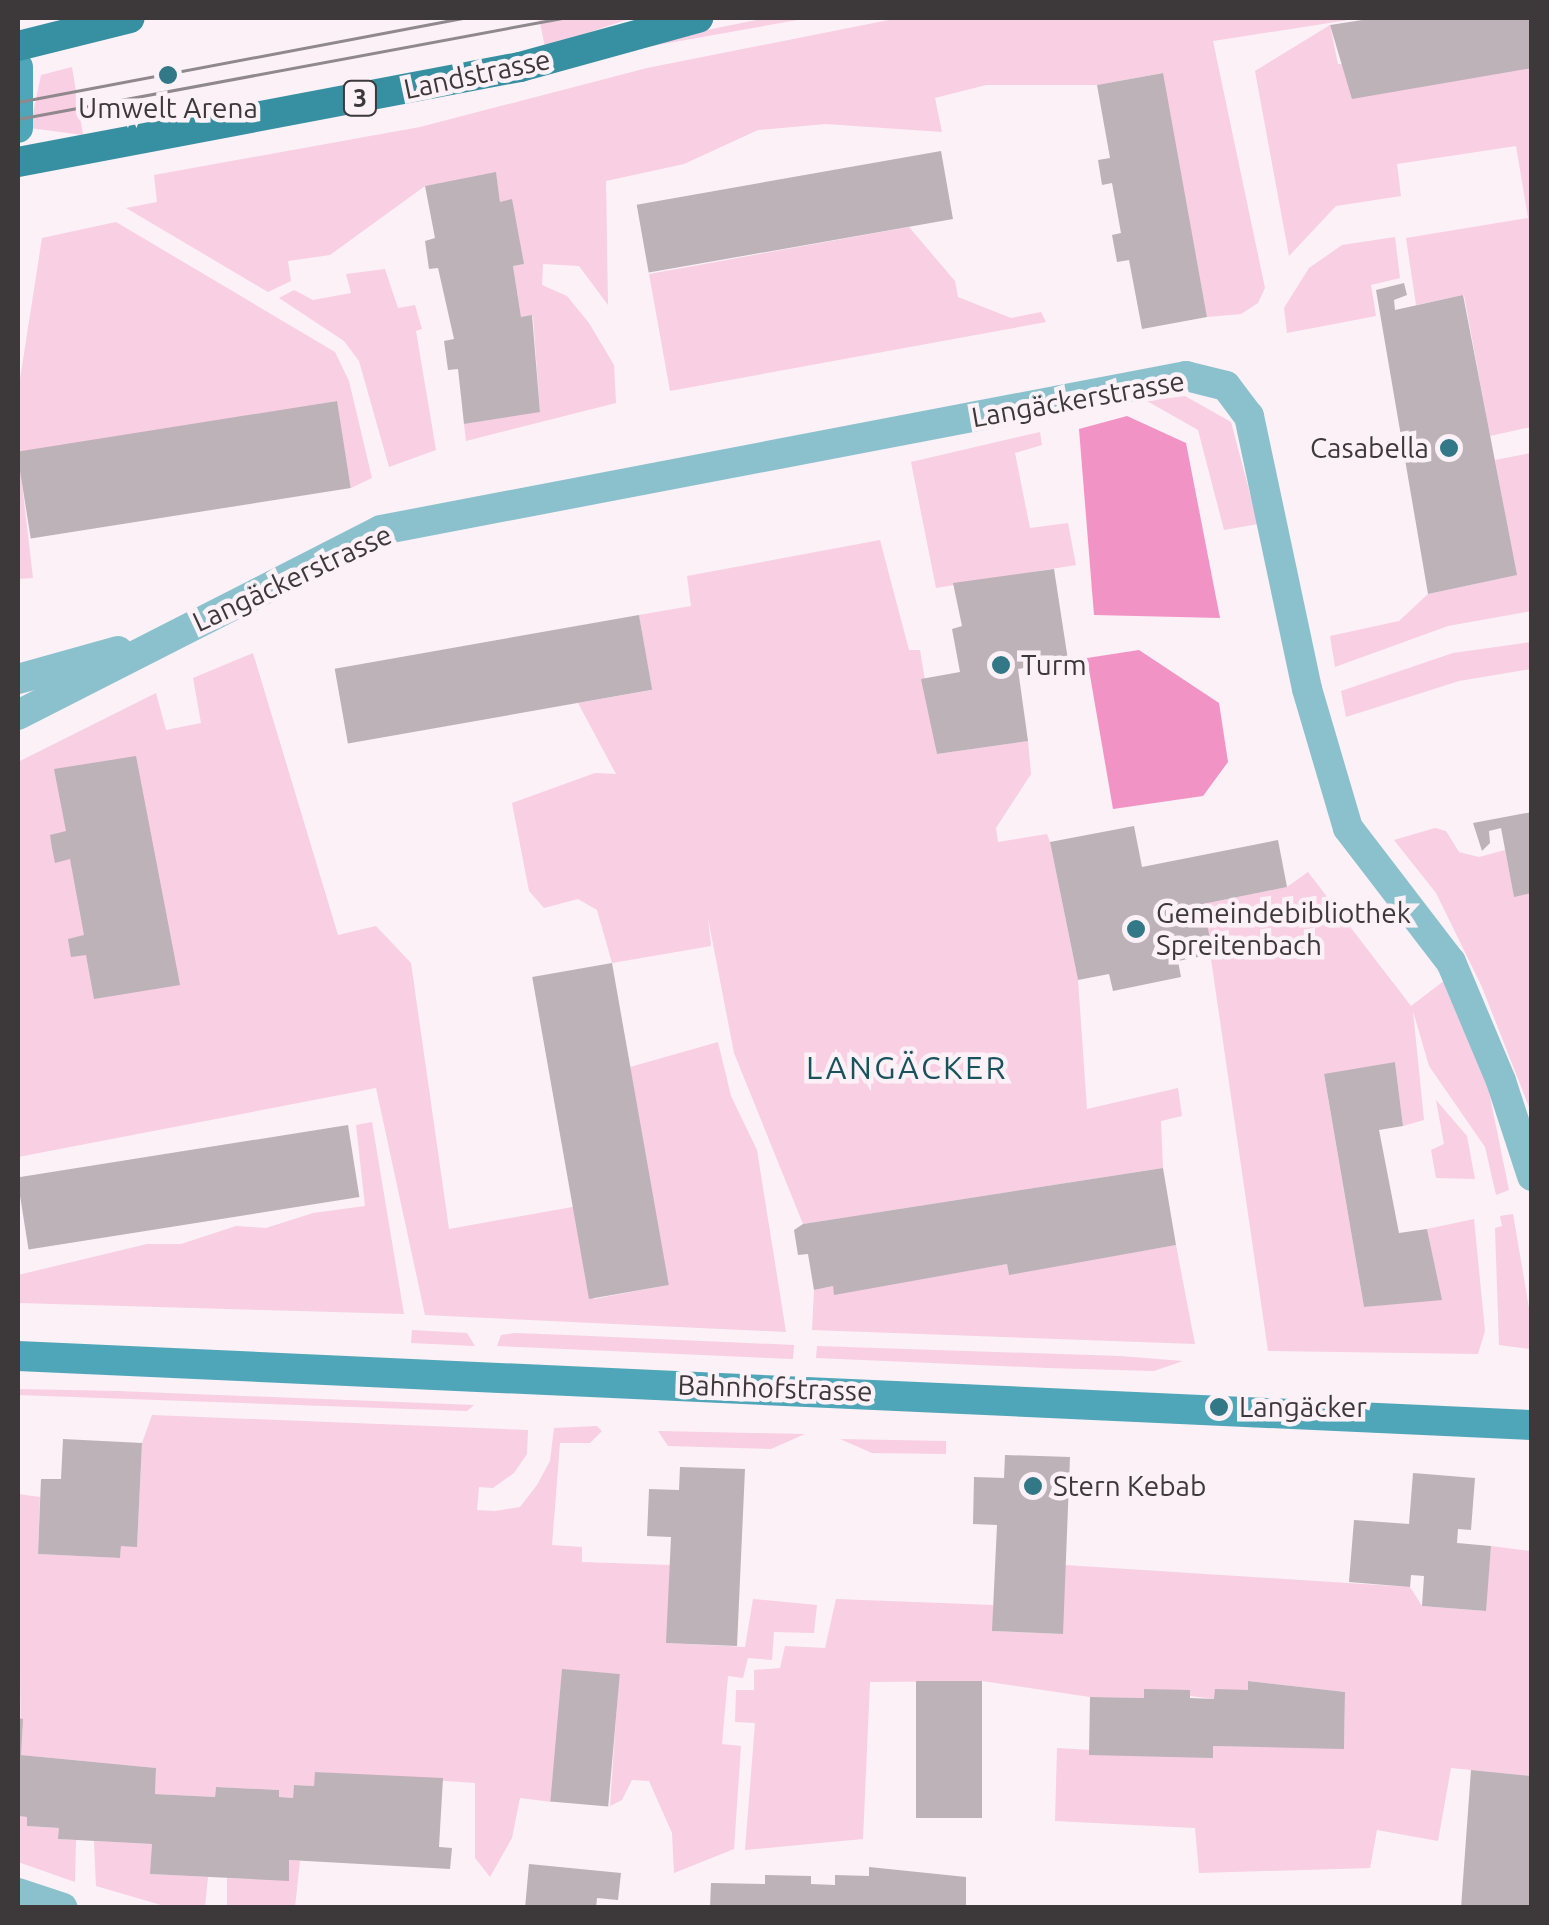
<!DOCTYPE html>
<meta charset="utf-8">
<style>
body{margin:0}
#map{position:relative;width:1549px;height:1925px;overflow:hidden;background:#fbf1f6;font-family:Ubuntu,sans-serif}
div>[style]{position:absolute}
.green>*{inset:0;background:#f8cfe3}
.forest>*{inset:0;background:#f193c5}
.building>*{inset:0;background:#bcb2b7;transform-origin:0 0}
.street>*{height:30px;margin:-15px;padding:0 15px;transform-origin:15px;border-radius:15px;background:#8bc1cd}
.secondary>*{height:30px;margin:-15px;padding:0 15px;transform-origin:15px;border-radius:15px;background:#4fa6b8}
.primary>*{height:30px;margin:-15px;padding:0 15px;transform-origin:15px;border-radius:15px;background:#3690a2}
.tram>*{height:2.5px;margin:-1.25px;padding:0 1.25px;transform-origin:1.25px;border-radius:1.25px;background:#8f888c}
.dots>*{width:28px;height:28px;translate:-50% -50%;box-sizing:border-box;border:5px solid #fbf1f6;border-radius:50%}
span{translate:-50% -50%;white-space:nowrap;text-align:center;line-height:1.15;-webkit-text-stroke:9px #fbf1f6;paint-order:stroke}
.shield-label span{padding:2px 8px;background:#fbf1f6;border:2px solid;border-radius:8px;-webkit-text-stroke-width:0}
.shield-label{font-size:25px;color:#3d393b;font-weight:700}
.street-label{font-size:28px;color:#3d393b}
.poi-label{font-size:28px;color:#3d393b}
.right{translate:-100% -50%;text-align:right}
.left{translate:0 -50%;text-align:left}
.quarter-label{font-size:32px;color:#19525d;letter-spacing:2.5px}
.frame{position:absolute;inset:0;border:20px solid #3d393b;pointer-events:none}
</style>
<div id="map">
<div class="green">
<div style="clip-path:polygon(539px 18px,632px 18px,545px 47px)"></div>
<div style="clip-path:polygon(766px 18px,809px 18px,635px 49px,657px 40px)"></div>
<div style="clip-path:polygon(899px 18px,1361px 18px,1213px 41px,1265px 288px,1258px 303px,1241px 314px,1207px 317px,1162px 73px,1097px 85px,986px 85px,935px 98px,942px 132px,826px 124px,758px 130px,684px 164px,606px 181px,608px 305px,579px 266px,543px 264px,542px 285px,567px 296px,589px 323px,614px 365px,616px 403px,466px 441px,464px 424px,540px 411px,533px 316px,521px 317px,513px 266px,523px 264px,500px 202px,496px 173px,425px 186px,330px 255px,288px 261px,291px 281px,268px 292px,126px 208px,157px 202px,154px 175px,420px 127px,647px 68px)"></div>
<div style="clip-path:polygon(1330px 25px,1338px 64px,1531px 68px,1531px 427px,1490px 436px,1464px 295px,1416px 305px,1406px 238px,1528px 218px,1516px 146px,1397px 164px,1401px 196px,1336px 206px,1289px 256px,1255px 71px)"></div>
<div style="clip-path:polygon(72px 67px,83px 135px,30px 128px,41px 75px)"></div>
<div style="clip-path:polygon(116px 222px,335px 352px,349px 381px,372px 478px,351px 488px,336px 401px,19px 458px,33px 578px,18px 579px,18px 392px,42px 238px)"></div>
<div style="clip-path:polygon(909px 227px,955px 281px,958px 297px,1011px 318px,1041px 312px,1046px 322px,670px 391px,649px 274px)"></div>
<div style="clip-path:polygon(1395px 237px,1400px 278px,1371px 285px,1376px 316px,1287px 333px,1284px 308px,1309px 268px,1342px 245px)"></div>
<div style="clip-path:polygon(385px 269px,398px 308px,415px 305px,422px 329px,416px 331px,436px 450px,389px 467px,359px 361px,344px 341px,279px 298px,294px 290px,313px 300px,351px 293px,346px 274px)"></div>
<div style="clip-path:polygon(1185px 396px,1231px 422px,1258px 524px,1224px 530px,1198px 430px,1147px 401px)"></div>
<div style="clip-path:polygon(1040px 432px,1042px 445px,1015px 453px,1030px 528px,1068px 523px,1076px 565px,936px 588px,911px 462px)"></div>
<div style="clip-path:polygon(1531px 453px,1531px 611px,1448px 626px,1335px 667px,1330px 636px,1399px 621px,1428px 594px,1516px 575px,1495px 460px)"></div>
<div style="clip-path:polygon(880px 540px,909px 650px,920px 650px,937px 754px,1028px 741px,1031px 774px,996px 828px,998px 842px,1047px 834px,1050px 842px,1078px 980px,1087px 1109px,1178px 1088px,1182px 1116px,1161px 1121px,1163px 1168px,803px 1224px,734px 1053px,708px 918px,711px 946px,612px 963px,597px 910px,578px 899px,544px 908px,529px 891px,512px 803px,595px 773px,616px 774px,578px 703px,652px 690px,639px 615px,691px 606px,687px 576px)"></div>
<div style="clip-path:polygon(1531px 642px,1531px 669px,1459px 681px,1346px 717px,1341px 691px,1453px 653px)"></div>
<div style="clip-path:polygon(253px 653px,338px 935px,376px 926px,411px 963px,449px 1229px,578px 1206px,594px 1299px,668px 1285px,630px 1067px,718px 1042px,731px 1096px,757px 1150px,786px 1332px,425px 1315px,376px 1088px,18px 1157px,18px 762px,156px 693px,166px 730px,201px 723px,193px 678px)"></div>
<div style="clip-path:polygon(1435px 828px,1446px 831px,1459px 852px,1479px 857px,1505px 850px,1514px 896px,1531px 893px,1531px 1112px,1482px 987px,1436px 893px,1394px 840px)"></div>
<div style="clip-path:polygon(1308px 872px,1411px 1006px,1445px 980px,1487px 1082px,1509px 1190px,1496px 1195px,1485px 1147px,1429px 1066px,1413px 1011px,1424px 1120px,1403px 1126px,1395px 1062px,1324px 1075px,1364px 1307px,1441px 1299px,1427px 1229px,1474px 1219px,1485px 1331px,1478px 1354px,1268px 1351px,1203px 904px,1287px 887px)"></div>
<div style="clip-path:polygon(1436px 1100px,1467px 1136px,1475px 1179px,1436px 1178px,1431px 1150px,1444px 1144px)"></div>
<div style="clip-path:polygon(372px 1122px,404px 1314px,18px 1303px,18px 1275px,147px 1244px,181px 1244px,236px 1226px,266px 1228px,313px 1213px,365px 1206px,356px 1125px)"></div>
<div style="clip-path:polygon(1513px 1214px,1529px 1308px,1531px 1349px,1499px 1345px,1495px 1228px,1502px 1226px,1500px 1216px)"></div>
<div style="clip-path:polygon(1176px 1245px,1195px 1344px,812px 1330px,814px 1290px,833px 1286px,835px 1294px,1007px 1264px,1009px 1274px)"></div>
<div style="clip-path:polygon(412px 1330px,467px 1333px,475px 1346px,411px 1343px)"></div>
<div style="clip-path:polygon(515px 1333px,567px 1335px,794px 1345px,793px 1359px,497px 1346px,501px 1335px)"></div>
<div style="clip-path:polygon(817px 1346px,1120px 1356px,1183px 1361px,1154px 1371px,1048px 1368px,816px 1358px)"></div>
<div style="clip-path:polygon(18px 1389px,117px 1391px,474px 1405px,467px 1411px,18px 1395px)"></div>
<div style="clip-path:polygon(152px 1415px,528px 1430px,527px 1454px,514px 1473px,493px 1488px,479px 1487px,477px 1510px,495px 1511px,520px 1507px,537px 1485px,550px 1461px,554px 1428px,597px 1426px,602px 1431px,590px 1443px,560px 1443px,552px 1545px,582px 1547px,582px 1562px,670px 1565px,667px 1643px,745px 1647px,753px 1599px,817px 1605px,814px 1633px,774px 1632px,772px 1660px,748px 1658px,743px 1678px,728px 1676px,722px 1744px,741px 1746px,734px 1849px,674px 1873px,672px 1833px,649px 1781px,632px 1780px,622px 1800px,610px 1806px,619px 1674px,562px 1670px,552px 1802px,520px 1798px,512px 1838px,490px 1877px,475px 1858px,475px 1783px,316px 1772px,314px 1786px,294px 1785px,293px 1798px,279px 1797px,279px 1790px,216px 1787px,215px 1797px,155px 1794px,156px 1768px,21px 1755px,18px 1494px,40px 1497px,38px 1554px,120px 1558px,121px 1546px,137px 1546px,142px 1443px)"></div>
<div style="clip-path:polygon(658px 1431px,805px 1434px,771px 1449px,668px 1446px)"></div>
<div style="clip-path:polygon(840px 1439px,946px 1441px,946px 1454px,872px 1453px)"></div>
<div style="clip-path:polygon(1491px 1546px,1531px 1551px,1531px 1776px,1451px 1768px,1438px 1841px,1377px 1830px,1370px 1868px,1199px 1873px,1195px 1828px,1055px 1821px,1057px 1748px,1212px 1757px,1213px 1746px,1344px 1748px,1345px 1692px,1249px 1681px,1248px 1690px,1214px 1699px,1144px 1690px,1144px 1698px,1090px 1697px,982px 1681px,870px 1682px,863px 1839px,745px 1850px,755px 1723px,735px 1722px,736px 1690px,754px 1690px,754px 1670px,780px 1668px,785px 1646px,825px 1648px,836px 1599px,993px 1605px,993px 1631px,1062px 1634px,1065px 1565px,1410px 1587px,1422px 1606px,1485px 1611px)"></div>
<div style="clip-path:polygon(18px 1795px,18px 1816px,27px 1817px,27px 1826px,59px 1828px,59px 1839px,76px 1840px,75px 1882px,18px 1862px)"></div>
<div style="clip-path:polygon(94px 1841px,152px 1844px,151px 1874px,208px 1877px,205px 1907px,168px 1907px,96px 1886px)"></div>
<div style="clip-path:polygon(289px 1860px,300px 1861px,295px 1907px,227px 1908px,227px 1878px,289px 1880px)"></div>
</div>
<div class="forest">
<div style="clip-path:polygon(1127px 416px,1186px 443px,1220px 618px,1094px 615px,1079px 429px)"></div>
<div style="clip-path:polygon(1139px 650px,1219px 703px,1228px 762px,1203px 796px,1113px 809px,1087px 658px)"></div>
</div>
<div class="building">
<div style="clip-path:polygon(1375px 18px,1532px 18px,1532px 68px,1352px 99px,1330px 25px)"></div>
<div style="clip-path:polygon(1163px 73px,1207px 317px,1142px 329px,1129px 260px,1117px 262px,1112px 235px,1121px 233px,1112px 183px,1102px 185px,1098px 160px,1110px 158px,1097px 85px)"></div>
<div style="left:941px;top:151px;width:69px;height:309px;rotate:80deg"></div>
<div style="clip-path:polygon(496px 172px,500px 202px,512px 199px,524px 264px,513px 266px,521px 317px,532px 315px,540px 412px,464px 424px,458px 369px,448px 370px,444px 341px,454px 339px,438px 268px,429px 269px,425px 241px,435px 238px,425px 186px)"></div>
<div style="clip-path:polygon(1404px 283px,1407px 295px,1394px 300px,1395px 310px,1463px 295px,1517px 575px,1428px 594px,1376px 290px)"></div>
<div style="left:337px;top:401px;width:88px;height:324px;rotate:81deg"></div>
<div style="clip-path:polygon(1054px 569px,1068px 660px,1018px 669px,1028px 741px,937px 754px,921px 679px,960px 672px,952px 629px,962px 626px,953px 583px)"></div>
<div style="left:639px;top:615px;width:76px;height:309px;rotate:80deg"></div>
<div style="clip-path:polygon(136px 756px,180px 985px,94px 999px,86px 955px,71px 957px,68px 939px,84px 935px,70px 859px,55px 863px,52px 848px,50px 835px,66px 831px,54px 769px)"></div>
<div style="clip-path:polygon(1532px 812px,1532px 893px,1514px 897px,1501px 828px,1489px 831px,1490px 843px,1482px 851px,1473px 823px)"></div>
<div style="clip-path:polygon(1134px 826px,1142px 867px,1278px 840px,1287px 887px,1203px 904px,1213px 954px,1178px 961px,1181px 977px,1113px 991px,1109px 974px,1078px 980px,1050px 842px)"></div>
<div style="left:612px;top:963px;width:327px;height:81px;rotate:80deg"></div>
<div style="clip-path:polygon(1395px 1062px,1403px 1126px,1379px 1130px,1399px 1233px,1427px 1229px,1442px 1300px,1364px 1307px,1324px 1074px)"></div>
<div style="left:348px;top:1125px;width:73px;height:335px;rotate:81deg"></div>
<div style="clip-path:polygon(1163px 1168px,1176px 1245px,1009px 1275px,1007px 1264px,834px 1295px,833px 1286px,814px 1290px,808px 1254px,798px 1255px,794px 1230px,803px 1224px)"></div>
<div style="clip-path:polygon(63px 1439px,142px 1443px,137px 1547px,121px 1546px,120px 1558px,38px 1554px,41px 1479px,61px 1479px)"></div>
<div style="clip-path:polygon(1005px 1455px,1070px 1457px,1063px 1634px,992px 1631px,997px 1525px,973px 1524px,974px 1477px,1004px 1478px)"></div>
<div style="clip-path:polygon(680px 1467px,745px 1469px,737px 1646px,666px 1643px,671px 1537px,647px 1536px,649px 1489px,679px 1490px)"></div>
<div style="clip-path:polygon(1413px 1473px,1475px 1478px,1471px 1530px,1458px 1529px,1457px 1543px,1491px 1546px,1486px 1611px,1422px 1606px,1424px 1576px,1411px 1575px,1410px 1587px,1349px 1582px,1354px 1520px,1409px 1524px)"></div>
<div style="left:562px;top:1669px;width:58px;height:133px;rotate:5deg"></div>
<div style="left:916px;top:1681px;width:66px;height:137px"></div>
<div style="clip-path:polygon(1248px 1681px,1345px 1692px,1344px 1749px,1213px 1746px,1213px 1758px,1089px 1755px,1090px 1697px,1144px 1698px,1144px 1689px,1190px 1690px,1190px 1698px,1214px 1699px,1215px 1689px,1248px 1690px)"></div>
<div style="clip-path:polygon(18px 1718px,23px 1719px,21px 1755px,156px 1768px,155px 1794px,215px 1797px,216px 1787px,279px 1790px,279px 1797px,293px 1798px,294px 1785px,314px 1786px,315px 1772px,443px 1778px,439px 1847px,452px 1848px,450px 1869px,289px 1860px,289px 1881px,150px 1874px,152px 1844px,58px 1839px,59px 1828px,27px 1826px,27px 1817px,18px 1816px)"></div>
<div style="clip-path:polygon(1471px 1770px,1532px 1776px,1532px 1908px,1461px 1908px)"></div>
<div style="clip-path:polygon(529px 1864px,621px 1873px,618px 1900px,597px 1898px,596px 1908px,525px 1908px)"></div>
<div style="clip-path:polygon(869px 1867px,966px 1877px,966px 1908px,710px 1908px,711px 1883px,765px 1884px,765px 1875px,811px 1876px,811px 1884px,835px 1885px,835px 1875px,869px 1876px)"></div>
</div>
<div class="street">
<div style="left:18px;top:679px;width:104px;rotate:-15.6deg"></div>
<div style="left:18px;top:715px;width:407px;rotate:-27deg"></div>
<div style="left:381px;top:530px;width:820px;rotate:-10.83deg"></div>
<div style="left:1186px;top:376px;width:41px;rotate:14deg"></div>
<div style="left:1226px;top:386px;width:38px;rotate:53deg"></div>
<div style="left:1249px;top:416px;width:279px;rotate:78deg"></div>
<div style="left:1307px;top:689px;width:145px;rotate:73.6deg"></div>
<div style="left:1348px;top:828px;width:169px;rotate:52.5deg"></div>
<div style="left:1451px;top:962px;width:129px;rotate:67.2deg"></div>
<div style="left:1501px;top:1081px;width:100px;rotate:71.9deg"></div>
<div style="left:18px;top:1893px;width:47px;rotate:18.4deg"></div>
</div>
<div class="secondary">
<div style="left:18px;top:67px;width:61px;rotate:90deg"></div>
<div style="left:18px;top:1356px;width:1516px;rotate:2.61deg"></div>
</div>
<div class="primary">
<div style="left:18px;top:46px;width:115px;rotate:-14deg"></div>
<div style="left:18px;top:162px;width:511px;rotate:-10.72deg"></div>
<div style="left:520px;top:67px;width:185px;rotate:-15.4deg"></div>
</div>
<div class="tram">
<div style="left:18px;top:102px;width:452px;rotate:-10.7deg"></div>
<div style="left:18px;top:119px;width:553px;rotate:-10.52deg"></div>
</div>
<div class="dots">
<div style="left:168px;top:75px;background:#337887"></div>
<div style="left:1449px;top:448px;background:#337887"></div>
<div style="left:1001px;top:665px;background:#337887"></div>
<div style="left:1136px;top:929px;background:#337887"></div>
<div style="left:1219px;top:1407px;background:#337887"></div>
<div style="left:1033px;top:1486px;background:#337887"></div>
</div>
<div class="shield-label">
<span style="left:360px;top:98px">3</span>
</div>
<div class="street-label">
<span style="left:477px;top:74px;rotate:-12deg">Landstrasse</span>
<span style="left:1078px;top:399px;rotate:-10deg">Langäckerstrasse</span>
<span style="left:292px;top:578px;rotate:-25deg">Langäckerstrasse</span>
<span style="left:775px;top:1388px;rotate:2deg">Bahnhofstrasse</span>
</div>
<div class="poi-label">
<span style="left:168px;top:108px">Umwelt Arena</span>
<span class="right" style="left:1429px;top:448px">Casabella</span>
<span class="left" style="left:1021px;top:665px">Turm</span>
<span class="left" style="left:1156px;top:929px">Gemeindebibliothek<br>Spreitenbach</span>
<span class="left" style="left:1239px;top:1407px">Langäcker</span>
<span class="left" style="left:1053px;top:1486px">Stern Kebab</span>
</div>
<div class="quarter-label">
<span style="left:907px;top:1067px">LANGÄCKER</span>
</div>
<div class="frame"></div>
</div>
